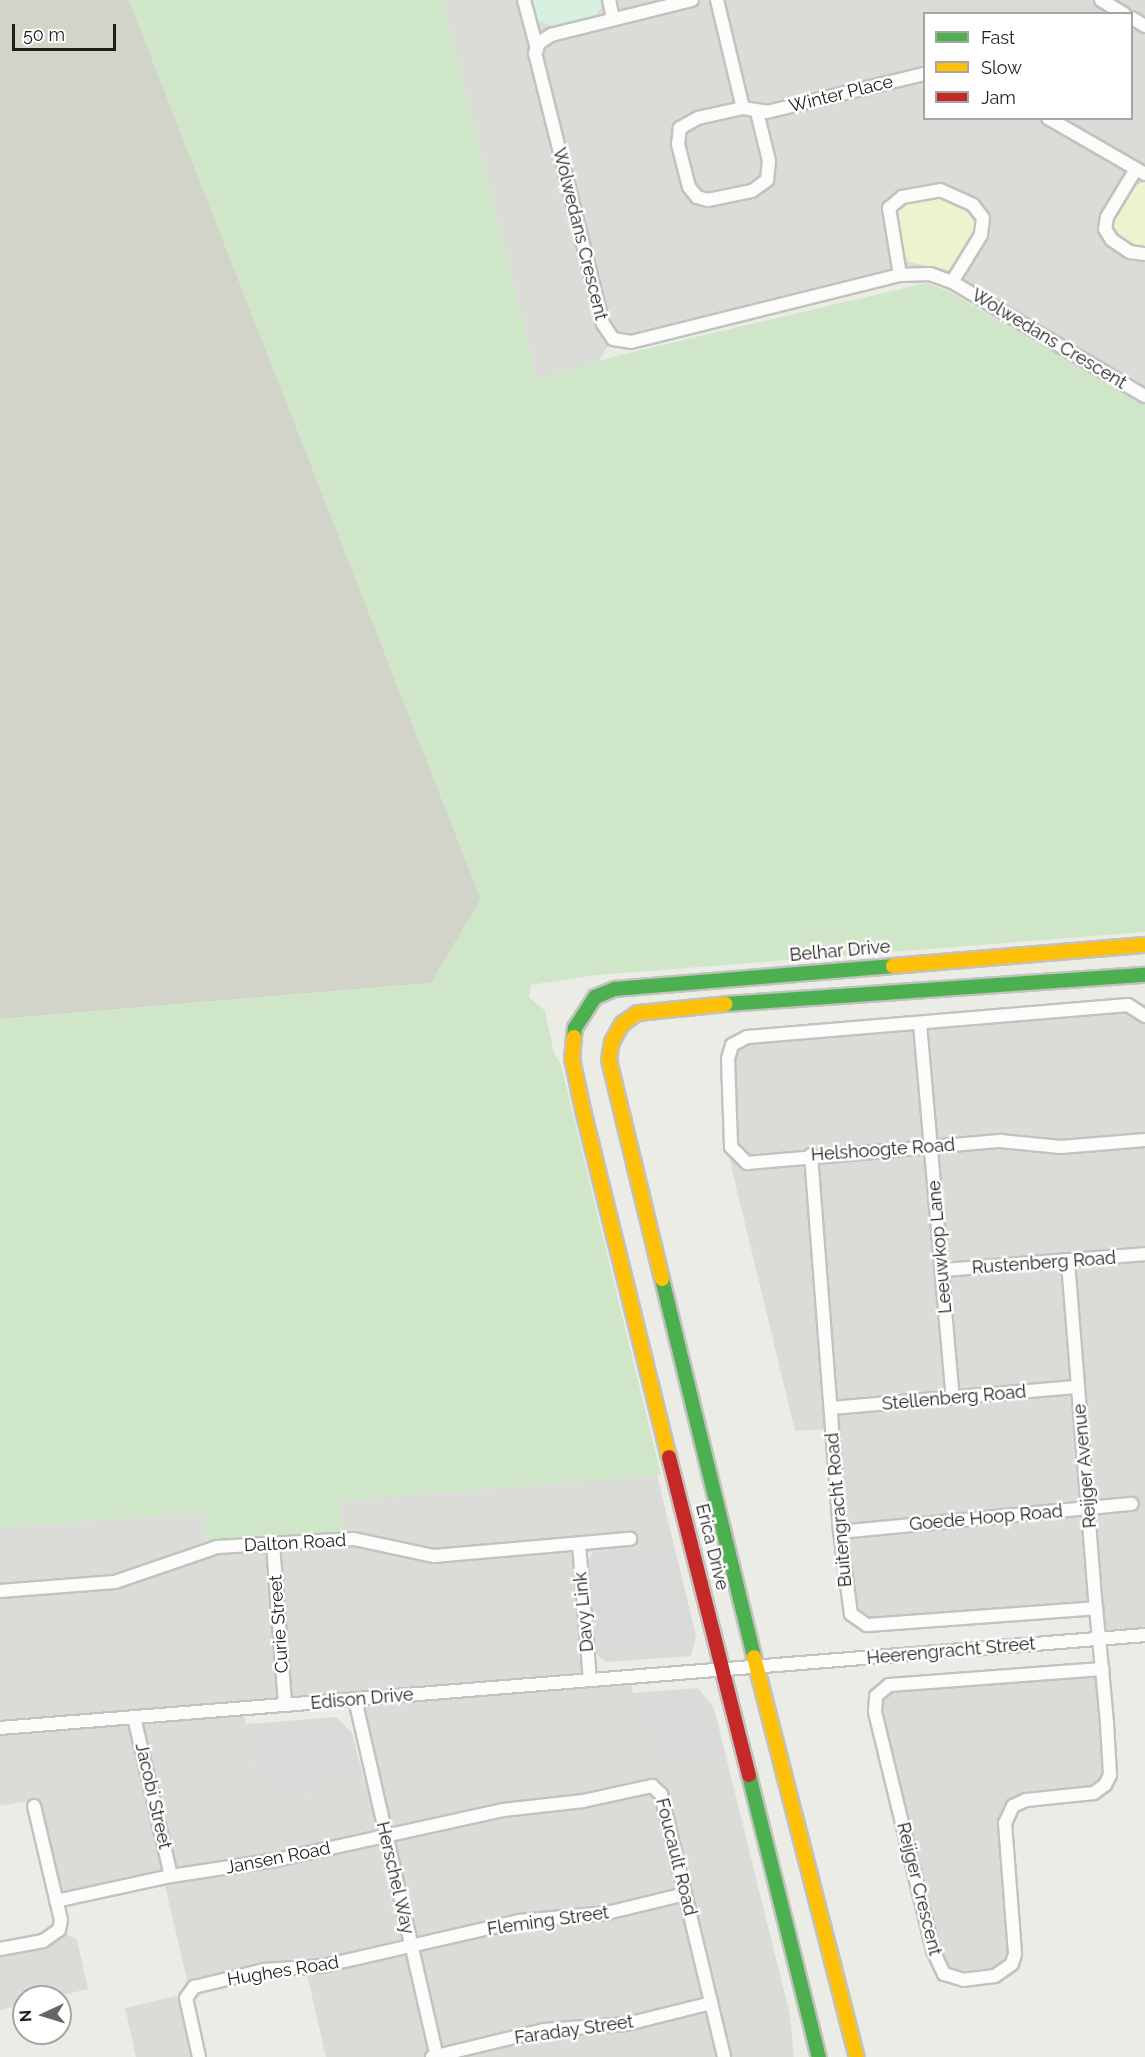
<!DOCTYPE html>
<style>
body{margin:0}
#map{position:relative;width:1145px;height:2057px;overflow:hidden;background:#ecece7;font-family:Raleway,sans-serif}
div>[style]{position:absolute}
.residential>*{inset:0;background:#dbdbd8}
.religious>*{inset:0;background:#dadad8}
.construction>*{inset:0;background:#d2d4ca}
.grass>*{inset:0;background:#d0e6c9}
.sand>*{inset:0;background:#eef2cf}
.park>*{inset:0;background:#d8f0df}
.roads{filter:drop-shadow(2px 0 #c2c2bf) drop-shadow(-2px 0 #c2c2bf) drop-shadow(0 2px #c2c2bf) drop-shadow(0 -2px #c2c2bf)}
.street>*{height:12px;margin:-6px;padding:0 6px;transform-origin:6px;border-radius:6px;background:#fcfcfb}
.fast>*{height:14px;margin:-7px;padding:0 7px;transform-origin:7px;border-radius:7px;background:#4caf50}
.slow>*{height:14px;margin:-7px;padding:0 7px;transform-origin:7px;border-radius:7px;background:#ffc107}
.jam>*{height:14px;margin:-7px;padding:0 7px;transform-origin:7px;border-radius:7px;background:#c62828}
span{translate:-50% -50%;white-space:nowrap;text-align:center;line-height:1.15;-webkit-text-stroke:5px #fff;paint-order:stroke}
.street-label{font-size:18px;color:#1e1e1e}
.legend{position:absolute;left:923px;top:12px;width:210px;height:108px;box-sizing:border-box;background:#fff;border:2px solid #a5a5a5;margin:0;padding:8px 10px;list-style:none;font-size:18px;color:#1e1e1e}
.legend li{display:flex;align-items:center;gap:12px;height:30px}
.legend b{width:30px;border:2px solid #a5a5a5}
.north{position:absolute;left:12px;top:1985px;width:60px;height:60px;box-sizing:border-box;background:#fff;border:2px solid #a5a5a5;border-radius:50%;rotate:266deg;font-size:16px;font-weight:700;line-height:24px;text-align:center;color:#1e1e1e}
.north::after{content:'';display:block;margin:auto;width:21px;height:27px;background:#666664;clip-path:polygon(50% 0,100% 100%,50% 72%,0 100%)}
.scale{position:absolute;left:12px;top:24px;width:104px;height:27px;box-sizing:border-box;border:3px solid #1e1e1e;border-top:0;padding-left:8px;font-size:18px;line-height:21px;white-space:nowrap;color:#1e1e1e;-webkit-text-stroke:4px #fff;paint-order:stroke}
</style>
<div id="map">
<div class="residential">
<div style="clip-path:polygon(evenodd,443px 0,1145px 0,1145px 397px,952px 283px,918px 275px,631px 343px,612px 339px,597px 364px,537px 379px,443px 0,924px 14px,1132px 14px,1132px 118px,924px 118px,924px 14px)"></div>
<div style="clip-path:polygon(1145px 1004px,1145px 1634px,1097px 1637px,1094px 1610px,868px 1629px,846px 1613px,830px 1429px,795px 1431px,733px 1174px,728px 1148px,731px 1044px,747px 1035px)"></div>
<div style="clip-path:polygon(evenodd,657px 1475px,674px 1545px,580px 1553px,590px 1679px,629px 1676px,653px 1774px,726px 1757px,790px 2015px,794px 2057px,326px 2057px,305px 1966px,189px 1989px,163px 1877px,57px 1900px,34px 1800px,0 1806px,0 1528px,204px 1512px,207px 1547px,343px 1537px,339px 1501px,657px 1475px,356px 1698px,373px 1778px,264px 1803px,242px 1707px,356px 1698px)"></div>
<div style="clip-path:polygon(1104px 1668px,1106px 1785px,1026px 1801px,1010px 1812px,1016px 1954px,996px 1978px,940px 1974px,874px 1712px,884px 1687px)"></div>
<div style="clip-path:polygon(60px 1931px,77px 1939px,88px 1989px,54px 1997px,24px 1997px,24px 2004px,0 2010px,0 1951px)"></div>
<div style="clip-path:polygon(176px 1996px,187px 2004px,199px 2057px,136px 2057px,125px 2008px)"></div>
</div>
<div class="religious">
<div style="clip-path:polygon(674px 1545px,696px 1636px,691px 1656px,606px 1662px,595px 1653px,588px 1561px,593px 1552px)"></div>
<div style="clip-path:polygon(698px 1688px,714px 1708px,726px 1757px,653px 1774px,633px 1693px)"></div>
<div style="clip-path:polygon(336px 1717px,352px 1733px,364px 1780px,264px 1803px,246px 1724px)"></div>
</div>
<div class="construction">
<div style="clip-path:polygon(0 0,129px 0,481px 899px,431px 983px,0 1019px)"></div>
</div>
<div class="grass">
<div style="clip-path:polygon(129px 0,443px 0,537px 379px,620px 355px,926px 283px,948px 291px,1145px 405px,1145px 932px,597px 975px,531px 985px,529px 997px,545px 1011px,554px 1053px,561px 1065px,661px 1475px,340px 1501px,342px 1534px,287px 1538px,265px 1535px,257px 1541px,207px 1544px,204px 1512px,0 1528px,0 1019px,431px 983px,481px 899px)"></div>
</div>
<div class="sand">
<div style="clip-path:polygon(1145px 182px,1145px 249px,1136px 249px,1117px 238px,1111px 220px,1132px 186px)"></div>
<div style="clip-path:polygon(937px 195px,977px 218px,977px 232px,949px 270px,908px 262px,894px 220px,895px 210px,901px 203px)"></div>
</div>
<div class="park">
<div style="clip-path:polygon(532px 0,602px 0,603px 5px,596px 15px,552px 26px,537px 20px)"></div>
</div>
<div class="roads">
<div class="street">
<div style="left:524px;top:0;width:51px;rotate:75.1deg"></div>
<div style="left:609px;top:0;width:19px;rotate:78deg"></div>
<div style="left:692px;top:0;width:145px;rotate:166.1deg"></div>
<div style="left:551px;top:35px;width:14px;rotate:146deg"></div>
<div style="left:539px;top:43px;width:11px;rotate:112deg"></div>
<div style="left:535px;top:53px;width:279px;rotate:75.9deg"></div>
<div style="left:603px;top:324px;width:18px;rotate:56deg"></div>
<div style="left:613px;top:339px;width:18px;rotate:9deg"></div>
<div style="left:631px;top:342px;width:277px;rotate:-14deg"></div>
<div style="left:900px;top:275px;width:30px;rotate:-2deg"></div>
<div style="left:930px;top:274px;width:23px;rotate:20deg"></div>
<div style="left:952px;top:282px;width:224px;rotate:30.6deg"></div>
<div style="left:717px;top:0;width:111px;rotate:76.5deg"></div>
<div style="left:743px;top:108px;width:24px;rotate:9deg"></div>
<div style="left:767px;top:112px;width:162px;rotate:-13.6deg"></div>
<div style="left:1101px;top:0;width:27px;rotate:31deg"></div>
<div style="left:1132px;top:18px;width:15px;rotate:32deg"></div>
<div style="left:743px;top:108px;width:46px;rotate:167.5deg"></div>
<div style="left:698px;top:118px;width:21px;rotate:151deg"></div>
<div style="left:680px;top:128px;width:16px;rotate:97deg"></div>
<div style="left:678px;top:144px;width:44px;rotate:75.7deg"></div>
<div style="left:689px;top:187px;width:13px;rotate:51deg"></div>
<div style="left:697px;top:197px;width:11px;rotate:15deg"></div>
<div style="left:708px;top:200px;width:45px;rotate:-11.6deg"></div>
<div style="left:752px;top:191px;width:19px;rotate:-36deg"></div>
<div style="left:767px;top:180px;width:19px;rotate:-84deg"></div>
<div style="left:769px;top:161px;width:50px;rotate:-103.8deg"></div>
<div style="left:1048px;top:118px;width:112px;rotate:30deg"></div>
<div style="left:1136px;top:169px;width:56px;rotate:121.1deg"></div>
<div style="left:1107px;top:217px;width:12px;rotate:99deg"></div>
<div style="left:1105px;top:229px;width:13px;rotate:58deg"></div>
<div style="left:1112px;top:240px;width:22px;rotate:34deg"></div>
<div style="left:1130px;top:252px;width:15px;rotate:8deg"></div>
<div style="left:900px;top:275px;width:68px;rotate:-99.3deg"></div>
<div style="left:889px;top:208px;width:17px;rotate:-40deg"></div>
<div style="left:902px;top:197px;width:39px;rotate:-10deg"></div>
<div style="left:940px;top:190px;width:36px;rotate:24deg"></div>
<div style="left:973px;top:205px;width:16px;rotate:52deg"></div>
<div style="left:983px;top:218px;width:17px;rotate:97deg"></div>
<div style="left:981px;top:235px;width:55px;rotate:121.7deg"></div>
<div style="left:1145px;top:1016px;width:20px;rotate:-147deg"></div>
<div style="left:1128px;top:1005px;width:382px;rotate:175.2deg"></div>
<div style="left:747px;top:1037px;width:17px;rotate:152deg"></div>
<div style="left:732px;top:1045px;width:15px;rotate:106deg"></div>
<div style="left:728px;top:1059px;width:88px;rotate:88deg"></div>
<div style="left:731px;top:1147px;width:23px;rotate:45deg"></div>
<div style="left:747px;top:1163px;width:254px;rotate:-5deg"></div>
<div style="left:1000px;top:1141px;width:61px;rotate:5.6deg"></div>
<div style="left:1061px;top:1147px;width:84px;rotate:-4.8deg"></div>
<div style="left:920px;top:1024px;width:375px;rotate:85deg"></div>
<div style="left:811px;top:1155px;width:378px;rotate:85.6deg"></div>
<div style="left:840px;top:1532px;width:83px;rotate:82.4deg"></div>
<div style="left:851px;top:1614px;width:19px;rotate:35deg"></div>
<div style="left:867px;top:1625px;width:230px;rotate:-4.2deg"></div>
<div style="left:1068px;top:1262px;width:347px;rotate:85.4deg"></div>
<div style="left:1096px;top:1608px;width:61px;rotate:84.4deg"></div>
<div style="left:1102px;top:1669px;width:54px;rotate:84.7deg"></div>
<div style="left:1107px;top:1723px;width:52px;rotate:86.7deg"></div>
<div style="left:1110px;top:1775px;width:11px;rotate:117deg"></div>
<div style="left:1105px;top:1785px;width:14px;rotate:144deg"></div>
<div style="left:1094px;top:1793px;width:68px;rotate:174.1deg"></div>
<div style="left:1026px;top:1800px;width:14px;rotate:155deg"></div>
<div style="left:1013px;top:1806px;width:19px;rotate:115deg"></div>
<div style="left:1005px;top:1823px;width:131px;rotate:85.6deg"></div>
<div style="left:1015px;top:1954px;width:10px;rotate:107deg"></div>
<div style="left:1012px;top:1964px;width:21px;rotate:145deg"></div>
<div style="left:995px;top:1976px;width:31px;rotate:173deg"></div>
<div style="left:964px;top:1980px;width:21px;rotate:-163deg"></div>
<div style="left:944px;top:1974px;width:26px;rotate:-115deg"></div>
<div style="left:933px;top:1950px;width:245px;rotate:-103.7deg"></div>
<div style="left:875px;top:1712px;width:16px;rotate:-86deg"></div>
<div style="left:876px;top:1696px;width:17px;rotate:-40deg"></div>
<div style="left:889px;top:1685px;width:214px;rotate:-4.3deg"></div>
<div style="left:943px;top:1270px;width:203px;rotate:-4.5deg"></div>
<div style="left:831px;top:1408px;width:248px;rotate:-4.9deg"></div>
<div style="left:840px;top:1532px;width:293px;rotate:-5.5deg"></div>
<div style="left:273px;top:1544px;width:161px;rotate:85.7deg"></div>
<div style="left:579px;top:1544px;width:136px;rotate:85.4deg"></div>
<div style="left:0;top:1591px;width:115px;rotate:-4.5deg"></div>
<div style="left:115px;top:1582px;width:108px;rotate:-18.9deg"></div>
<div style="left:217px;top:1547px;width:137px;rotate:-3.3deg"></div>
<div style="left:354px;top:1539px;width:82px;rotate:12deg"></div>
<div style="left:434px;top:1556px;width:197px;rotate:-5deg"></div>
<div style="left:355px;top:1699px;width:367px;rotate:77.1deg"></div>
<div style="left:134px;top:1717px;width:163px;rotate:76.9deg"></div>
<div style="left:0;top:1728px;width:1149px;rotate:-4.64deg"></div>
<div style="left:56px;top:1901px;width:118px;rotate:-12.3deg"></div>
<div style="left:171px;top:1876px;width:106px;rotate:-8.7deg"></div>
<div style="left:276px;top:1860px;width:232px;rotate:-12.4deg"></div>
<div style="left:503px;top:1810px;width:81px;rotate:-6.4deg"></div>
<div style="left:583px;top:1801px;width:71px;rotate:-12.3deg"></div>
<div style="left:652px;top:1786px;width:12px;rotate:42deg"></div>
<div style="left:661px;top:1794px;width:270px;rotate:76.5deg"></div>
<div style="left:0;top:1949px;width:44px;rotate:-10.5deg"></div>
<div style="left:43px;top:1941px;width:19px;rotate:-35deg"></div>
<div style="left:59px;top:1930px;width:10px;rotate:-79deg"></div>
<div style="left:61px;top:1920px;width:117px;rotate:-103.3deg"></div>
<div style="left:199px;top:2057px;width:60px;rotate:-102.4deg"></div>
<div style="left:186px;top:1998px;width:14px;rotate:-54deg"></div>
<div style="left:194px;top:1987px;width:73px;rotate:-13.5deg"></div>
<div style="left:265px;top:1970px;width:58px;rotate:-3.9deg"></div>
<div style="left:323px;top:1966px;width:201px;rotate:-12.9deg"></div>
<div style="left:519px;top:1921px;width:88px;rotate:-5.2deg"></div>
<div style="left:607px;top:1913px;width:80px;rotate:-13.7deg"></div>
<div style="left:432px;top:2057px;width:115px;rotate:-13.6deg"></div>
<div style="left:544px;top:2030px;width:83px;rotate:-4.1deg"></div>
<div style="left:627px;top:2024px;width:87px;rotate:-14deg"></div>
</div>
<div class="fast">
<div style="left:726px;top:1004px;width:420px;rotate:-4deg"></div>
<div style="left:574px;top:1037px;width:9px;rotate:-84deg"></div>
<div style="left:575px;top:1028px;width:37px;rotate:-57deg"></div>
<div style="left:595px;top:997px;width:22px;rotate:-22deg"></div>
<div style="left:615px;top:989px;width:279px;rotate:-4.7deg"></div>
<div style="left:662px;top:1279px;width:389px;rotate:76.3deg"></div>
<div style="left:749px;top:1775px;width:291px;rotate:76.1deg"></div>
</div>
<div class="slow">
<div style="left:893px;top:966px;width:253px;rotate:-4.8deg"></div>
<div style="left:574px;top:1037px;width:21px;rotate:95deg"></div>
<div style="left:572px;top:1058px;width:53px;rotate:78.1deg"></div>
<div style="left:583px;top:1110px;width:357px;rotate:76.1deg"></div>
<div style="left:662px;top:1279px;width:225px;rotate:-103.6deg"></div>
<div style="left:609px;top:1060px;width:18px;rotate:-81deg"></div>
<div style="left:612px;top:1042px;width:21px;rotate:-61deg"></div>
<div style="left:622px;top:1024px;width:19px;rotate:-35deg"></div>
<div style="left:638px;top:1013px;width:88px;rotate:-5.8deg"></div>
<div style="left:754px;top:1657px;width:413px;rotate:75.6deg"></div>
</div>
<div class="jam">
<div style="left:669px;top:1457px;width:328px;rotate:75.9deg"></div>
</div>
</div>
<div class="street-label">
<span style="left:841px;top:94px;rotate:-14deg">Winter Place</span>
<span style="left:580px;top:234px;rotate:76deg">Wolwedans Crescent</span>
<span style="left:1049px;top:339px;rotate:31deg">Wolwedans Crescent</span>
<span style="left:840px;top:951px;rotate:-5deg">Belhar Drive</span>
<span style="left:883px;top:1150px;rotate:-4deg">Helshoogte Road</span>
<span style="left:940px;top:1247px;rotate:-95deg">Leeuwkop Lane</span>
<span style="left:1044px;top:1263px;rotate:-4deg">Rustenberg Road</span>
<span style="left:954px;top:1398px;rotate:-5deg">Stellenberg Road</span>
<span style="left:1085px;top:1466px;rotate:-95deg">Reijger Avenue</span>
<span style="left:839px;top:1510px;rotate:-95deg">Buitengracht Road</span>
<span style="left:986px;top:1518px;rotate:-5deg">Goede Hoop Road</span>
<span style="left:295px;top:1543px;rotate:-3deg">Dalton Road</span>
<span style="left:712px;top:1547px;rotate:76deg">Erica Drive</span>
<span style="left:584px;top:1612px;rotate:-95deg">Davy Link</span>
<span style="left:279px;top:1624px;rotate:-94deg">Curie Street</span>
<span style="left:951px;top:1651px;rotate:-5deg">Heerengracht Street</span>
<span style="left:362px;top:1699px;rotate:-5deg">Edison Drive</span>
<span style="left:153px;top:1796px;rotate:77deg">Jacobi Street</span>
<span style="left:676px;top:1857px;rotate:76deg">Foucault Road</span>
<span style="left:278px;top:1858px;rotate:-11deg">Jansen Road</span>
<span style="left:395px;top:1878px;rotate:77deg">Herschel Way</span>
<span style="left:919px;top:1889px;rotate:76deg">Reijger Crescent</span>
<span style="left:548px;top:1921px;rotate:-8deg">Fleming Street</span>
<span style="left:283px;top:1971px;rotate:-9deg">Hughes Road</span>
<span style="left:574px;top:2030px;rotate:-8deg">Faraday Street</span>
</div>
<ul class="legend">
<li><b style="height:8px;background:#4caf50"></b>Fast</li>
<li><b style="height:8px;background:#ffc107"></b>Slow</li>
<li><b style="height:8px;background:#c62828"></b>Jam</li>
</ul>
<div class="north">N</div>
<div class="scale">50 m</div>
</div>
